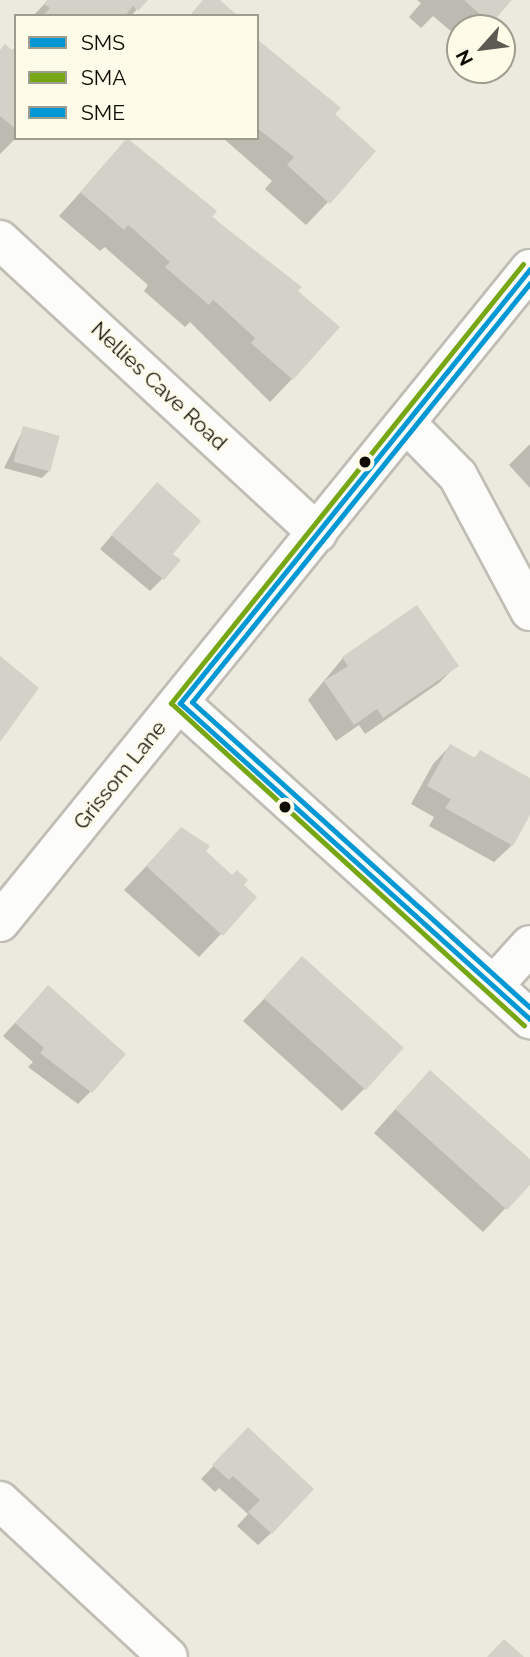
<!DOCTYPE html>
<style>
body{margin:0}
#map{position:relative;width:530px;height:1657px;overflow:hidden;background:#eceade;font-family:Raleway,sans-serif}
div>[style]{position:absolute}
.shadow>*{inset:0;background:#0003}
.building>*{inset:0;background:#d4d2c8;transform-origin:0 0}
.roads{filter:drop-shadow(2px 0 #bfbdb4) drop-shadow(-2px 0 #bfbdb4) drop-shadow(0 2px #bfbdb4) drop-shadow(0 -2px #bfbdb4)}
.minor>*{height:38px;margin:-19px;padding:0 19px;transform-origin:19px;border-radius:19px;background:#fcfcfa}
.bus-1>*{height:5px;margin:-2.5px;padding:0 2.5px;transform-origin:2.5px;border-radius:2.5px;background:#0098d4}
.bus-2>*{height:5px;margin:-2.5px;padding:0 2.5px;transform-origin:2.5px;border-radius:2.5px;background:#78a715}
.bus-3>*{height:5px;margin:-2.5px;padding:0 2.5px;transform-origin:2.5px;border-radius:2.5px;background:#0098d4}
.dots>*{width:19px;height:19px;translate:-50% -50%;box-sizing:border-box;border:4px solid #fefbe9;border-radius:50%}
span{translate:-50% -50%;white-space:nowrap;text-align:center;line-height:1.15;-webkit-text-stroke:5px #fefbe9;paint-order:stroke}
.street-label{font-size:21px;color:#0e0d06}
.legend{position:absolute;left:14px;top:14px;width:245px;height:126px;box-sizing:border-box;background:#fefbe9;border:2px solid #9e9c8e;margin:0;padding:9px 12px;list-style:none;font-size:21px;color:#0e0d06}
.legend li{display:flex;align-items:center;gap:14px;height:35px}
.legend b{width:35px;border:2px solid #9e9c8e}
.north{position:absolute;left:446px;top:14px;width:70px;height:70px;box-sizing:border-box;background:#fefbe9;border:2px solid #9e9c8e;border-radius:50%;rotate:242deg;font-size:19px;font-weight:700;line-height:28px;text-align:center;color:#0e0d06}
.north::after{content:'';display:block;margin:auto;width:24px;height:32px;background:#5c5a52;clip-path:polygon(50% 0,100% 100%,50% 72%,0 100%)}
</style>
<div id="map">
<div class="shadow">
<div style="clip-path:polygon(48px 0,145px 0,131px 16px,33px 16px)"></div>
<div style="clip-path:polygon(417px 0,510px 0,484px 28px,460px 28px,460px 39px,433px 16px,421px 28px,409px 17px,421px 3px)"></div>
<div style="clip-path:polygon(257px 41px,333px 114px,328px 202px,306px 225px,265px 189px,272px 181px,223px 138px,257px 138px)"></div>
<div style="clip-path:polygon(16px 46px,16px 138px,0 154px,0 52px,11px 52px)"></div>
<div style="clip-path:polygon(127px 141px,296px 291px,292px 379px,270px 402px,190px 322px,185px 327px,144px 291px,148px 285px,109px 251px,105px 247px,100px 251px,59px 216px)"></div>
<div style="clip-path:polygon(24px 428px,49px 471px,42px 478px,4px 468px)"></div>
<div style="clip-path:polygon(530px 444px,530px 488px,509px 465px)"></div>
<div style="clip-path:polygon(144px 498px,171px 554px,162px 579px,150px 591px,100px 549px)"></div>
<div style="clip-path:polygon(417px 608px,456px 666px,439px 683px,365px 734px,359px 725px,336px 741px,308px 700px,343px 658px)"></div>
<div style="clip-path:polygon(450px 746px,473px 759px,480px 752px,530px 780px,530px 811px,512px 845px,494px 862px,429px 826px,434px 817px,411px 804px,433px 764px)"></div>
<div style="clip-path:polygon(181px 829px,232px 877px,221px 934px,199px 957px,124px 890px)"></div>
<div style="clip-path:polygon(302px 959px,365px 1088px,342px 1111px,243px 1021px)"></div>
<div style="clip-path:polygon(36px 1000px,91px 1091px,78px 1104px,28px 1067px,33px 1062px,3px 1036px)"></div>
<div style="clip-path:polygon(408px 1095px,530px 1162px,530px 1182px,483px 1232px,374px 1133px)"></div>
<div style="clip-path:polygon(248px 1430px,271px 1533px,258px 1545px,237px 1526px,248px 1514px,219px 1488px,215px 1492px,201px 1479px)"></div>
</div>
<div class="building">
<div style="clip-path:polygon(47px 0,148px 0,138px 11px,133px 6px,125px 16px,43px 16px,50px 8px,44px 4px)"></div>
<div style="clip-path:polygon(203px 0,220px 0,238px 16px,189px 16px)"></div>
<div style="clip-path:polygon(464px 0,512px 0,491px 24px)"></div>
<div style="clip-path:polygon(257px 39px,341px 108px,335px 114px,376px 151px,330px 204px,287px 165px,294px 157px,257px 128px)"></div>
<div style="clip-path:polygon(5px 44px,13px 51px,16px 47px,16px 129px,0 116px,0 50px)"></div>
<div style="clip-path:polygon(127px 138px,217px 211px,212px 217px,302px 287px,298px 291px,340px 327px,293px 380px,251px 343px,255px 338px,218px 304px,213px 300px,209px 305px,165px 267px,170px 262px,132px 228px,128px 225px,124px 230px,80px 192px)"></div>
<div style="left:23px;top:426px;width:38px;height:37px;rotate:15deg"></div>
<div style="clip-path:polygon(157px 482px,201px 521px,173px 554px,181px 560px,164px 580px,111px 535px)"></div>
<div style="clip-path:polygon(417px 605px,459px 666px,383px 718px,377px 709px,354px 725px,324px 681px,348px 666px,342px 657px)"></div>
<div style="clip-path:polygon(0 656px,39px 688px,0 742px)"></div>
<div style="clip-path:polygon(450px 744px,475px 758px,480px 750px,530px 778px,530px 815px,513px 846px,445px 808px,451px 799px,427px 786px)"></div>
<div style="clip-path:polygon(181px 827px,210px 846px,206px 851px,232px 875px,237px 870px,248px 880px,244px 885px,257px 897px,223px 936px,146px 866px)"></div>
<div style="left:302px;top:956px;width:137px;height:57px;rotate:42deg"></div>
<div style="clip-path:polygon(48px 985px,126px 1054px,92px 1093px,40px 1053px,44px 1048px,15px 1023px)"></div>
<div style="clip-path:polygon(430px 1070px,530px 1159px,530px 1185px,507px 1210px,395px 1109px)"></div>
<div style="clip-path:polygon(248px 1427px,314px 1489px,272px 1534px,248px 1512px,260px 1500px,233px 1476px,229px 1480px,212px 1465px)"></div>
<div style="clip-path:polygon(504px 1639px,524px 1657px,487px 1657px)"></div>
</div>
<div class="roads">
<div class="minor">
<div style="left:0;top:240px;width:432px;rotate:42.7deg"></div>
<div style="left:406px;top:423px;width:74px;rotate:45.5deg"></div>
<div style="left:458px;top:476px;width:153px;rotate:61.9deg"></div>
<div style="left:180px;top:703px;width:472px;rotate:42.1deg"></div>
<div style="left:0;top:922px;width:841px;rotate:-50.94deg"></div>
<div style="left:493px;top:986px;width:55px;rotate:-47.9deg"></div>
<div style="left:0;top:1501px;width:229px;rotate:42.9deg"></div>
</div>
</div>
<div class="bus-1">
<div style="left:530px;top:269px;width:558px;rotate:128.88deg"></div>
<div style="left:180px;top:703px;width:472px;rotate:42.1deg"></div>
</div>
<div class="bus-2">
<div style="left:523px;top:264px;width:563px;rotate:128.72deg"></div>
<div style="left:171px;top:703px;width:478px;rotate:42.4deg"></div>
</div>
<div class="bus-3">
<div style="left:530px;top:283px;width:538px;rotate:128.89deg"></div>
<div style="left:192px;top:702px;width:455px;rotate:42.1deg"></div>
</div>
<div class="dots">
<div style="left:365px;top:462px;background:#0e0d06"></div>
<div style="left:285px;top:807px;background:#0e0d06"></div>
</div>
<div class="street-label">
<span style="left:159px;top:386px;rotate:43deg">Nellies Cave Road</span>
<span style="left:120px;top:775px;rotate:-51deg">Grissom Lane</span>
</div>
<ul class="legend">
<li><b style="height:9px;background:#0098d4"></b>SMS</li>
<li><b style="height:9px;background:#78a715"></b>SMA</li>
<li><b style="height:9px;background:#0098d4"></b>SME</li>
</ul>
<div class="north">N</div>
</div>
